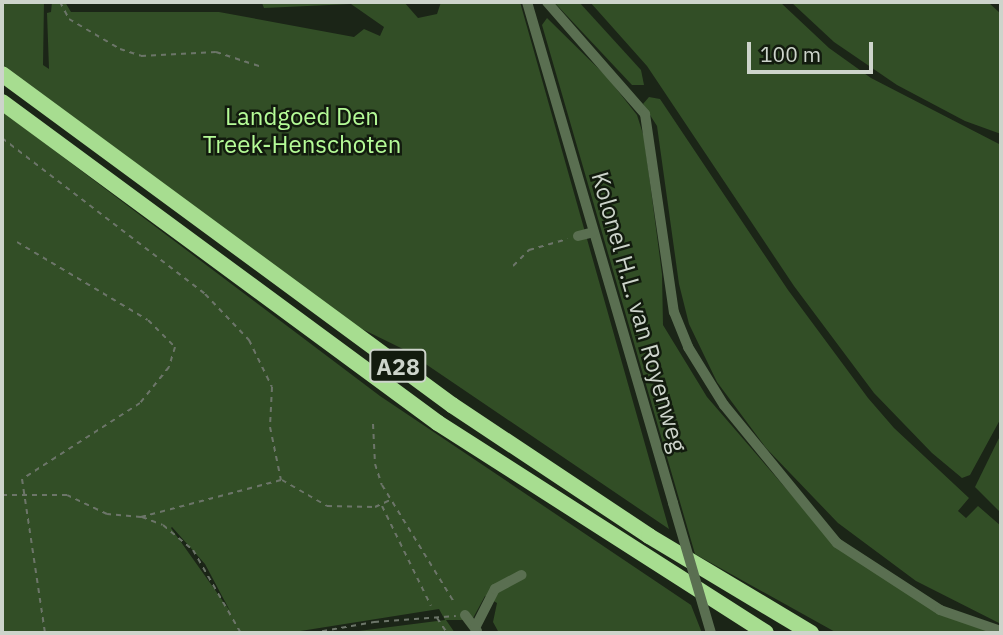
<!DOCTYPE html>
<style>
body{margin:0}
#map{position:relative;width:1003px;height:635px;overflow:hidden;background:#1b2517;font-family:"IBM Plex Sans",sans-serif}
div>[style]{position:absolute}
.green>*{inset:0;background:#324e26}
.path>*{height:2px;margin-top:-1px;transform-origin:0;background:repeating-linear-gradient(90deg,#6c7569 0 5px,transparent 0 10px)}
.minor>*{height:10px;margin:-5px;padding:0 5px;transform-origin:5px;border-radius:5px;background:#5a6f51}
.highway>*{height:16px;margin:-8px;padding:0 8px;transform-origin:8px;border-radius:8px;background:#a7dd90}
.minor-bridge>*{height:10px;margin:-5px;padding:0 5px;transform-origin:5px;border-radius:5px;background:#5a6f51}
span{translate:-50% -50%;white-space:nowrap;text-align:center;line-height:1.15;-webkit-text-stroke:5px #121b0e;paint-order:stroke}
.shield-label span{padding:2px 5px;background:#121b0e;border:2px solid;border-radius:5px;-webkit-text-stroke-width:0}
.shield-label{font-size:23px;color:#cdd4cb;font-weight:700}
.park-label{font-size:24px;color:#b5fb97}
.street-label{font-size:24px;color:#cdd4cb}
.frame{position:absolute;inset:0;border:4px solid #cdd4cb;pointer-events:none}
.scale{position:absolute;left:747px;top:42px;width:126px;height:32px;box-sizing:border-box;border:4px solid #cdd4cb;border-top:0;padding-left:9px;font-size:21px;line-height:24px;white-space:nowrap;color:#cdd4cb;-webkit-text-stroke:5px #121b0e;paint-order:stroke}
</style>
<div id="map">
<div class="green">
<div style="clip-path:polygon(2px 2px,44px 2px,43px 65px,49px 69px,47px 13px,51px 12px,52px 2px,65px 2px,71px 12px,219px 12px,354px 37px,364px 29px,380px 36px,384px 27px,351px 4px,264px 8px,262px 3px,404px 2px,418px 18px,437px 14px,441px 2px,520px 2px,669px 529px,405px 350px,356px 326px,2px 64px)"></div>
<div style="clip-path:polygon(554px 2px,579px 2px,641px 70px,644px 85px,632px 85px)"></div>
<div style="clip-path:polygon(590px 2px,780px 2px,829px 48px,871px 78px,1001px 145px,1001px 418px,970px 475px,962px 478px,932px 453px,874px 393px,794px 286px,647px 66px)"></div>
<div style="clip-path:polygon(791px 2px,988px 2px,1001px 14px,1001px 134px,965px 121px,897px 85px,834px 42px)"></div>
<div style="clip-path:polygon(547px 18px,607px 77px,637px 115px,644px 137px,662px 274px,663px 325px,707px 397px,802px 507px,890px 581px,992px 633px,837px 633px,695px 554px,542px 25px)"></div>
<div style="clip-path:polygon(649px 97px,660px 99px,788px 290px,868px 398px,894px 428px,969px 498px,958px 511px,966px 518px,978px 506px,1001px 526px,1001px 624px,916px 581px,838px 523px,766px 448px,717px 382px,689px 324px,679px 284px,657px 126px,643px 104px)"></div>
<div style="clip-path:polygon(evenodd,2px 111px,380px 396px,691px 605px,702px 633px,499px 633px,493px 622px,497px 603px,485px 596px,472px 620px,446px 620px,455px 633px,343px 633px,445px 620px,439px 609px,288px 633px,2px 633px,2px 111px,172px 527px,205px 564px,230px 611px,171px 528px,172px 527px)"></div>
<div style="clip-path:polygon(1001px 434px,1001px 513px,975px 487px)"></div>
</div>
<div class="path">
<div style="left:60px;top:2px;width:19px;rotate:62deg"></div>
<div style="left:69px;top:19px;width:59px;rotate:30.5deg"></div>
<div style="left:120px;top:49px;width:22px;rotate:18deg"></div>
<div style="left:141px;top:56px;width:75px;rotate:-3.1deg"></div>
<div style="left:216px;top:52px;width:48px;rotate:18.1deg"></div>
<div style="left:2px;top:138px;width:256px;rotate:37.5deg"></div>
<div style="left:205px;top:294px;width:64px;rotate:46.3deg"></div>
<div style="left:249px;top:340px;width:52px;rotate:63.9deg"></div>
<div style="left:272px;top:387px;width:40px;rotate:92.9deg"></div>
<div style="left:270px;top:427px;width:54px;rotate:78.3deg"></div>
<div style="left:281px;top:480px;width:145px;rotate:165.2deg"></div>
<div style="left:141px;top:517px;width:34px;rotate:-175deg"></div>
<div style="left:107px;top:514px;width:44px;rotate:-154.6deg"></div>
<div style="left:67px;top:495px;width:65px;rotate:180deg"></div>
<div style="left:17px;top:242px;width:152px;rotate:30.8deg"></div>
<div style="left:148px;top:320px;width:38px;rotate:45deg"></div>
<div style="left:175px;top:347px;width:21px;rotate:107deg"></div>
<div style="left:169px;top:367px;width:46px;rotate:128.9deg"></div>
<div style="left:140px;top:403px;width:140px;rotate:147.2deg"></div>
<div style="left:22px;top:479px;width:156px;rotate:81.5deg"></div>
<div style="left:513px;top:266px;width:23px;rotate:-45deg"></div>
<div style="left:529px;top:250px;width:40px;rotate:-16deg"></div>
<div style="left:373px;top:424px;width:40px;rotate:87.1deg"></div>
<div style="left:375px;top:464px;width:22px;rotate:72deg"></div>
<div style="left:382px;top:485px;width:137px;rotate:58.4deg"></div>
<div style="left:282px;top:480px;width:52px;rotate:30deg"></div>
<div style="left:327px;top:506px;width:48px;rotate:1.2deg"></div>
<div style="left:375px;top:507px;width:17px;rotate:-25deg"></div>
<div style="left:382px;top:506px;width:111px;rotate:63.9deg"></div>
<div style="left:142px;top:517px;width:22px;rotate:21deg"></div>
<div style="left:163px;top:525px;width:39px;rotate:40deg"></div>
<div style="left:193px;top:550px;width:96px;rotate:60deg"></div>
<div style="left:437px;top:618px;width:18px;rotate:56deg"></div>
<div style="left:312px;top:633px;width:63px;rotate:-10.1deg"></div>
<div style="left:374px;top:622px;width:82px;rotate:-4.2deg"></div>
</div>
<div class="minor">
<div style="left:527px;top:2px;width:522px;rotate:73.75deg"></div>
<div style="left:547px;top:2px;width:149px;rotate:48.8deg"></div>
<div style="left:645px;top:114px;width:200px;rotate:81.7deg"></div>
<div style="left:674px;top:312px;width:38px;rotate:68deg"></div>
<div style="left:688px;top:347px;width:68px;rotate:58.2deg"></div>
<div style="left:724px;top:405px;width:178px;rotate:50.7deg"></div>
<div style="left:837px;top:543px;width:123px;rotate:33deg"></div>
<div style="left:940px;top:610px;width:65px;rotate:19deg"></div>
<div style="left:578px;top:236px;width:16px;rotate:-14deg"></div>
<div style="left:465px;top:615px;width:20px;rotate:53deg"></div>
<div style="left:475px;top:628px;width:44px;rotate:-62.9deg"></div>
<div style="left:495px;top:589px;width:30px;rotate:-28deg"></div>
</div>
<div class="highway">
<div style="left:2px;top:74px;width:559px;rotate:36.34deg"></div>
<div style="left:452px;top:405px;width:237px;rotate:33.6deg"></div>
<div style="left:649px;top:536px;width:189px;rotate:30.9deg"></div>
<div style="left:2px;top:102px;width:541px;rotate:36.36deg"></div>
<div style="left:438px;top:423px;width:389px;rotate:32.6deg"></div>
</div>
<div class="minor-bridge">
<div style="left:673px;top:503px;width:135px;rotate:73.7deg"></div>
</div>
<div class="shield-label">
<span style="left:398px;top:366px">A28</span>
</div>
<div class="park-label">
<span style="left:302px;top:131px">Landgoed Den<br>Treek-Henschoten</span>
</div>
<div class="street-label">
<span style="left:639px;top:312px;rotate:74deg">Kolonel H.L. van Royenweg</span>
</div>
<div class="frame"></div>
<div class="scale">100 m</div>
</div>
